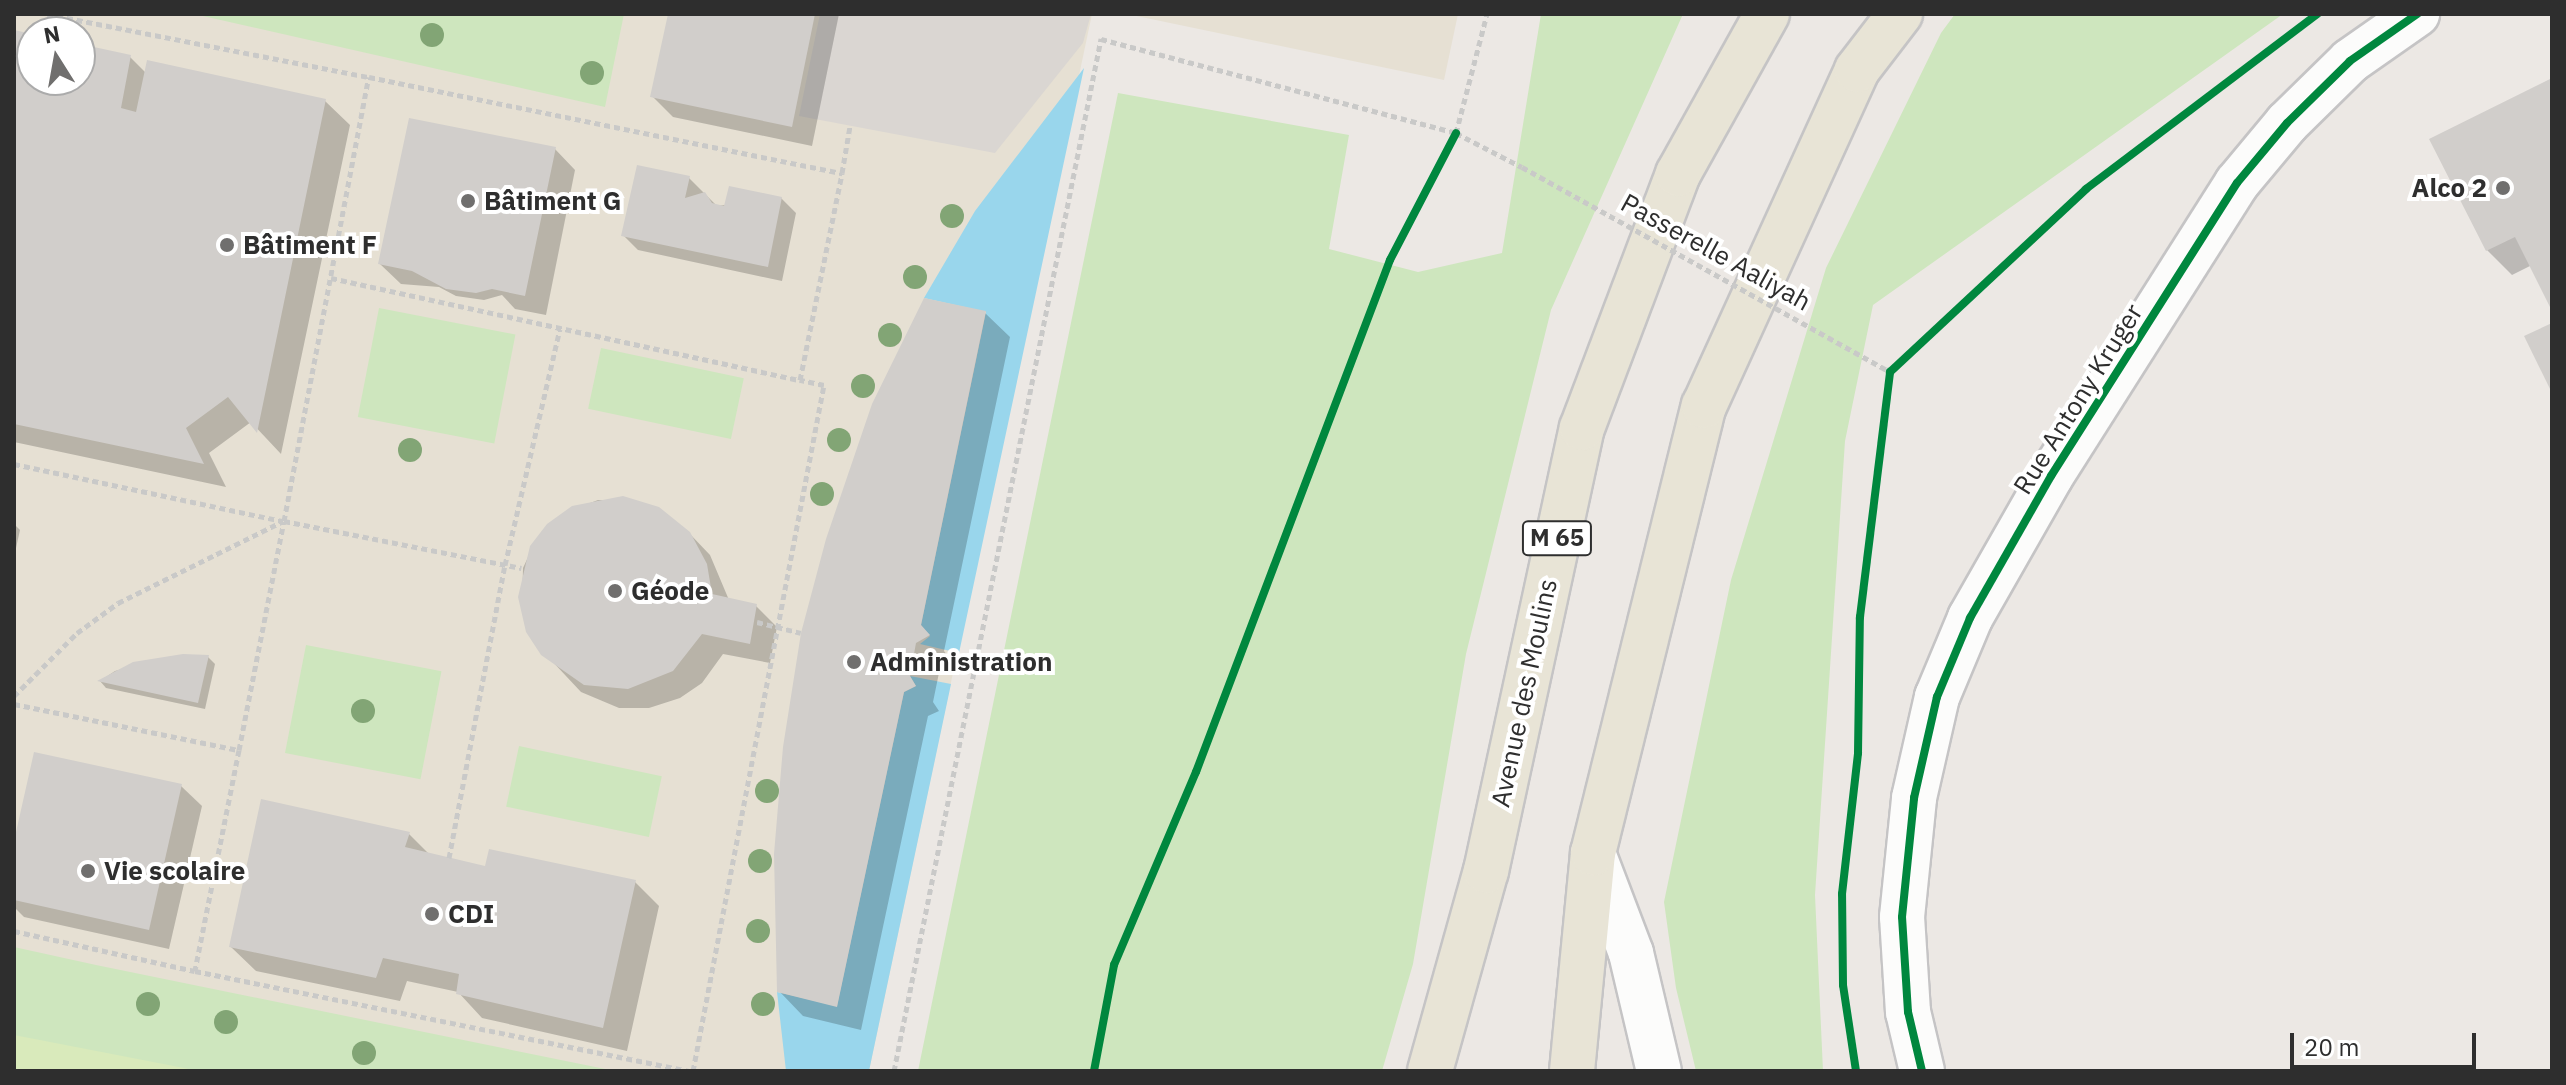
<!DOCTYPE html>
<meta charset="utf-8">
<style>
body{margin:0}
#map{position:relative;width:2566px;height:1085px;overflow:hidden;background:#ece8e4;font-family:"IBM Plex Sans",sans-serif}
div>[style]{position:absolute}
.education>*{inset:0;background:#e6e0d3}
.green>*{inset:0;background:#cee6be;transform-origin:0 0}
.pitch>*{inset:0;background:#d9eabb}
.plaza>*{inset:0;background:#dad6d2}
.water>*{inset:0;background:#99d6ec}
.shadow>*{inset:0;background:#0003}
.building>*{inset:0;background:#d1cecb}
.path>*{height:5px;margin-top:-2.5px;transform-origin:0;background:repeating-linear-gradient(90deg,#c9c9c8 0 6px,transparent 0 10px)}
.roads{filter:drop-shadow(2px 0 #c5c4c5) drop-shadow(-2px 0 #c5c4c5) drop-shadow(0 2px #c5c4c5) drop-shadow(0 -2px #c5c4c5)}
.minor>*{height:44px;margin:-22px;padding:0 22px;transform-origin:22px;border-radius:22px;background:#fcfcfb}
.secondary>*{height:44px;margin:-22px;padding:0 22px;transform-origin:22px;border-radius:22px;background:#fcfcfb}
.primary>*{height:44px;margin:-22px;padding:0 22px;transform-origin:22px;border-radius:22px;background:#e8e4d6}
.path-bridge>*{height:5px;margin-top:-2.5px;transform-origin:0;background:repeating-linear-gradient(90deg,#c9c9c8 0 6px,transparent 0 10px)}
.cycleway>*{height:8px;margin:-4px;padding:0 4px;transform-origin:4px;border-radius:4px;background:#00873e}
.trees>*{width:24px;height:24px;margin:-12px;border-radius:50%;background:#82a575}
.dots>*{width:22px;height:22px;translate:-50% -50%;box-sizing:border-box;border:4px solid #fff;border-radius:50%}
span{translate:-50% -50%;white-space:nowrap;text-align:center;line-height:1.15;-webkit-text-stroke:8px #fff;paint-order:stroke}
.shield-label span{padding:2px 6px;background:#fff;border:2px solid;border-radius:6px;-webkit-text-stroke-width:0}
.shield-label{font-size:24px;color:#2e2e2e;font-weight:700}
.poi-label{font-size:26px;color:#2e2e2e;font-weight:700}
.right{translate:-100% -50%;text-align:right}
.left{translate:0 -50%;text-align:left}
.street-label{font-size:26px;color:#2e2e2e}
.frame{position:absolute;inset:0;border:16px solid #2e2e2e;pointer-events:none}
.north{position:absolute;left:16px;top:16px;width:80px;height:80px;box-sizing:border-box;background:#fff;border:2px solid #ababab;border-radius:50%;rotate:349deg;font-size:22px;font-weight:700;line-height:32px;text-align:center;color:#2e2e2e}
.north::after{content:'';display:block;margin:auto;width:28px;height:36px;background:#706f6e;clip-path:polygon(50% 0,100% 100%,50% 72%,0 100%)}
.scale{position:absolute;left:2290px;top:1033px;width:186px;height:36px;box-sizing:border-box;border:4px solid #2e2e2e;border-top:0;padding-left:10px;font-size:24px;line-height:28px;white-space:nowrap;color:#2e2e2e;-webkit-text-stroke:6px #fff;paint-order:stroke}
</style>
<div id="map">
<div class="education">
<div style="clip-path:polygon(evenodd,14px 14px,1092px 14px,869px 1071px,14px 1071px,14px 14px,32px 32px,80px 32px,80px 80px,32px 80px,32px 32px)"></div>
<div style="clip-path:polygon(1127px 14px,1458px 14px,1444px 80px)"></div>
</div>
<div class="green">
<div style="clip-path:polygon(194px 14px,624px 14px,605px 107px)"></div>
<div style="clip-path:polygon(1541px 14px,1683px 14px,1551px 310px,1466px 654px,1413px 964px,1382px 1071px,918px 1071px,1118px 93px,1349px 135px,1329px 249px,1418px 272px,1502px 253px)"></div>
<div style="clip-path:polygon(1955px 14px,2283px 14px,1873px 305px,1845px 441px,1815px 895px,1823px 1071px,1696px 1071px,1676px 988px,1664px 902px,1731px 580px,1826px 268px,1941px 33px)"></div>
<div style="left:379px;top:308px;width:139px;height:111px;rotate:11deg"></div>
<div style="left:601px;top:348px;width:146px;height:62px;rotate:12deg"></div>
<div style="left:306px;top:645px;width:138px;height:110px;rotate:11deg"></div>
<div style="left:519px;top:746px;width:146px;height:62px;rotate:12deg"></div>
<div style="clip-path:polygon(14px 947px,96px 965px,615px 1071px,179px 1071px,14px 1037px)"></div>
</div>
<div class="pitch">
<div style="clip-path:polygon(14px 1035px,184px 1068px,197px 1071px,14px 1071px)"></div>
</div>
<div class="plaza">
<div style="clip-path:polygon(820px 14px,1091px 14px,1083px 43px,995px 153px,799px 116px)"></div>
</div>
<div class="water">
<div style="clip-path:polygon(1084px 68px,959px 653px,920px 644px,930px 636px,921px 625px,986px 312px,924px 298px,975px 211px)"></div>
<div style="clip-path:polygon(910px 676px,951px 684px,869px 1071px,786px 1071px,777px 992px,837px 1006px,904px 692px,916px 686px)"></div>
</div>
<div class="shadow">
<div style="clip-path:polygon(670px 14px,839px 14px,812px 146px,673px 117px,653px 97px)"></div>
<div style="clip-path:polygon(14px 32px,32px 36px,32px 80px,80px 80px,80px 46px,130px 57px,146px 73px,325px 101px,350px 125px,281px 454px,251px 422px,209px 453px,226px 487px,14px 442px)"></div>
<div style="clip-path:polygon(2552px 80px,2552px 306px,2532px 265px,2512px 275px,2487px 250px,2432px 140px)"></div>
<div style="clip-path:polygon(555px 149px,575px 170px,546px 315px,515px 309px,502px 295px,484px 300px,456px 296px,439px 287px,401px 284px,380px 264px)"></div>
<div style="clip-path:polygon(689px 178px,717px 206px,781px 198px,796px 213px,782px 281px,638px 250px,624px 236px)"></div>
<div style="clip-path:polygon(985px 313px,1010px 337px,944px 651px,952px 661px,940px 668px,933px 702px,939px 711px,928px 716px,861px 1030px,803px 1016px,779px 991px)"></div>
<div style="clip-path:polygon(598px 500px,636px 501px,689px 533px,710px 555px,729px 600px,756px 606px,777px 627px,770px 663px,723px 654px,702px 683px,680px 698px,649px 708px,619px 708px,581px 692px,535px 643px,522px 610px,523px 568px,536px 540px,564px 513px)"></div>
<div style="clip-path:polygon(14px 524px,20px 530px,14px 557px)"></div>
<div style="clip-path:polygon(208px 657px,215px 664px,205px 709px,106px 688px,100px 681px,115px 671px,155px 660px)"></div>
<div style="clip-path:polygon(181px 786px,202px 806px,169px 949px,24px 917px,14px 907px,14px 850px)"></div>
<div style="clip-path:polygon(409px 834px,430px 855px,487px 868px,635px 882px,659px 906px,627px 1051px,482px 1018px,458px 992px,407px 981px,400px 1001px,256px 971px,231px 947px)"></div>
</div>
<div class="building">
<div style="clip-path:polygon(668px 14px,815px 14px,792px 127px,650px 97px)"></div>
<div style="clip-path:polygon(14px 30px,32px 34px,32px 80px,80px 80px,80px 44px,131px 55px,121px 108px,136px 112px,147px 60px,326px 99px,257px 433px,228px 397px,186px 428px,204px 464px,14px 424px)"></div>
<div style="clip-path:polygon(2552px 78px,2552px 311px,2515px 237px,2486px 251px,2429px 139px)"></div>
<div style="clip-path:polygon(409px 118px,556px 147px,525px 296px,492px 289px,476px 293px,446px 289px,412px 271px,378px 264px)"></div>
<div style="clip-path:polygon(637px 165px,690px 176px,685px 198px,705px 192px,712px 203px,724px 206px,729px 186px,782px 197px,768px 267px,621px 236px)"></div>
<div style="clip-path:polygon(924px 298px,986px 311px,921px 625px,930px 635px,916px 643px,910px 676px,916px 686px,904px 692px,837px 1007px,777px 992px,774px 854px,783px 747px,801px 633px,826px 539px,872px 404px)"></div>
<div style="clip-path:polygon(2552px 323px,2552px 393px,2524px 336px)"></div>
<div style="clip-path:polygon(623px 496px,659px 507px,690px 532px,707px 564px,712px 594px,757px 604px,750px 644px,702px 634px,673px 671px,628px 689px,584px 685px,541px 655px,526px 632px,518px 597px,530px 546px,547px 524px,572px 506px)"></div>
<div style="clip-path:polygon(183px 654px,209px 655px,198px 703px,97px 681px,133px 662px)"></div>
<div style="clip-path:polygon(34px 752px,182px 784px,149px 930px,14px 900px,14px 841px)"></div>
<div style="clip-path:polygon(261px 799px,410px 832px,405px 847px,485px 866px,489px 849px,636px 880px,603px 1028px,456px 994px,459px 974px,383px 958px,376px 978px,229px 947px)"></div>
</div>
<div class="path">
<div style="left:47px;top:14px;width:328px;rotate:11.1deg"></div>
<div style="left:1456px;top:133px;width:123px;rotate:-75.4deg"></div>
<div style="left:331px;top:278px;width:480px;rotate:12.3deg"></div>
<div style="left:800px;top:380px;width:211px;rotate:-78.5deg"></div>
<div style="left:14px;top:464px;width:275px;rotate:12deg"></div>
<div style="left:284px;top:521px;width:452px;rotate:-79.2deg"></div>
<div style="left:369px;top:77px;width:483px;rotate:11.5deg"></div>
<div style="left:842px;top:173px;width:48px;rotate:-80.3deg"></div>
<div style="left:757px;top:622px;width:45px;rotate:14deg"></div>
<div style="left:14px;top:696px;width:89px;rotate:-45deg"></div>
<div style="left:77px;top:633px;width:51px;rotate:-36.2deg"></div>
<div style="left:118px;top:603px;width:184px;rotate:-26.4deg"></div>
<div style="left:14px;top:704px;width:230px;rotate:11.6deg"></div>
<div style="left:239px;top:750px;width:233px;rotate:-78.9deg"></div>
<div style="left:284px;top:521px;width:242px;rotate:11.2deg"></div>
<div style="left:239px;top:750px;width:225px;rotate:101.3deg"></div>
<div style="left:195px;top:971px;width:504px;rotate:11.44deg"></div>
<div style="left:449px;top:858px;width:298px;rotate:-79.2deg"></div>
<div style="left:505px;top:565px;width:242px;rotate:-76.9deg"></div>
<div style="left:14px;top:931px;width:185px;rotate:12.5deg"></div>
<div style="left:693px;top:1071px;width:698px;rotate:-79.19deg"></div>
<div style="left:824px;top:385px;width:25px;rotate:-168deg"></div>
<div style="left:894px;top:1071px;width:1053px;rotate:-78.66deg"></div>
<div style="left:1101px;top:39px;width:367px;rotate:14.8deg"></div>
<div style="left:1456px;top:133px;width:74px;rotate:27.3deg"></div>
</div>
<div class="roads">
<div class="minor">
<div style="left:1922px;top:1071px;width:61px;rotate:-103.3deg"></div>
<div style="left:1908px;top:1012px;width:95px;rotate:-93.6deg"></div>
<div style="left:1902px;top:917px;width:120px;rotate:-84.2deg"></div>
<div style="left:1914px;top:798px;width:104px;rotate:-77.2deg"></div>
<div style="left:1937px;top:697px;width:86px;rotate:-67.3deg"></div>
<div style="left:1970px;top:618px;width:163px;rotate:-60.3deg"></div>
<div style="left:2051px;top:476px;width:347px;rotate:-57.6deg"></div>
<div style="left:2237px;top:183px;width:78px;rotate:-50.2deg"></div>
<div style="left:2287px;top:123px;width:88px;rotate:-44.5deg"></div>
<div style="left:2350px;top:61px;width:82px;rotate:-35deg"></div>
</div>
<div class="secondary">
<div style="left:1593px;top:853px;width:107px;rotate:69.2deg"></div>
<div style="left:1631px;top:953px;width:121px;rotate:76.7deg"></div>
</div>
<div class="primary">
<div style="left:1430px;top:1071px;width:208px;rotate:-74.4deg"></div>
<div style="left:1486px;top:871px;width:453px;rotate:-77.8deg"></div>
<div style="left:1582px;top:428px;width:272px;rotate:-69.3deg"></div>
<div style="left:1678px;top:174px;width:183px;rotate:-60.9deg"></div>
<div style="left:1572px;top:1071px;width:219px;rotate:-84.5deg"></div>
<div style="left:1593px;top:853px;width:461px;rotate:-76.1deg"></div>
<div style="left:1704px;top:406px;width:369px;rotate:-65.5deg"></div>
<div style="left:1857px;top:70px;width:71px;rotate:-52.5deg"></div>
</div>
</div>
<div class="path-bridge">
<div style="left:1522px;top:167px;width:421px;rotate:29.1deg"></div>
</div>
<div class="cycleway">
<div style="left:1094px;top:1071px;width:108px;rotate:-79.3deg"></div>
<div style="left:1114px;top:965px;width:210px;rotate:-67deg"></div>
<div style="left:1196px;top:772px;width:548px;rotate:-69.25deg"></div>
<div style="left:1390px;top:260px;width:143px;rotate:-62.5deg"></div>
<div style="left:1856px;top:1071px;width:87px;rotate:-98.6deg"></div>
<div style="left:1843px;top:985px;width:91px;rotate:-90.6deg"></div>
<div style="left:1842px;top:894px;width:142px;rotate:-83.5deg"></div>
<div style="left:1858px;top:753px;width:136px;rotate:-89.2deg"></div>
<div style="left:1860px;top:617px;width:247px;rotate:-83deg"></div>
<div style="left:1890px;top:372px;width:268px;rotate:-43deg"></div>
<div style="left:2086px;top:189px;width:290px;rotate:-37.1deg"></div>
<div style="left:1922px;top:1071px;width:61px;rotate:-103.3deg"></div>
<div style="left:1908px;top:1012px;width:95px;rotate:-93.6deg"></div>
<div style="left:1902px;top:917px;width:120px;rotate:-84.2deg"></div>
<div style="left:1914px;top:798px;width:104px;rotate:-77.2deg"></div>
<div style="left:1937px;top:697px;width:86px;rotate:-67.3deg"></div>
<div style="left:1970px;top:618px;width:163px;rotate:-60.3deg"></div>
<div style="left:2051px;top:476px;width:347px;rotate:-57.6deg"></div>
<div style="left:2237px;top:183px;width:78px;rotate:-50.2deg"></div>
<div style="left:2287px;top:123px;width:88px;rotate:-44.5deg"></div>
<div style="left:2350px;top:61px;width:82px;rotate:-35deg"></div>
</div>
<div class="trees">
<div style="left:432px;top:35px"></div>
<div style="left:592px;top:73px"></div>
<div style="left:952px;top:216px"></div>
<div style="left:915px;top:277px"></div>
<div style="left:890px;top:335px"></div>
<div style="left:863px;top:386px"></div>
<div style="left:839px;top:440px"></div>
<div style="left:410px;top:450px"></div>
<div style="left:822px;top:494px"></div>
<div style="left:363px;top:711px"></div>
<div style="left:767px;top:791px"></div>
<div style="left:760px;top:861px"></div>
<div style="left:758px;top:931px"></div>
<div style="left:148px;top:1004px"></div>
<div style="left:763px;top:1004px"></div>
<div style="left:226px;top:1022px"></div>
<div style="left:364px;top:1053px"></div>
</div>
<div class="dots">
<div style="left:2503px;top:188px;background:#706f6e"></div>
<div style="left:468px;top:201px;background:#706f6e"></div>
<div style="left:227px;top:245px;background:#706f6e"></div>
<div style="left:615px;top:591px;background:#706f6e"></div>
<div style="left:854px;top:662px;background:#706f6e"></div>
<div style="left:88px;top:871px;background:#706f6e"></div>
<div style="left:432px;top:914px;background:#706f6e"></div>
</div>
<div class="shield-label">
<span style="left:1557px;top:538px">M 65</span>
</div>
<div class="poi-label">
<span class="right" style="left:2487px;top:188px">Alco 2</span>
<span class="left" style="left:484px;top:201px">Bâtiment G</span>
<span class="left" style="left:243px;top:245px">Bâtiment F</span>
<span class="left" style="left:631px;top:591px">Géode</span>
<span class="left" style="left:870px;top:662px">Administration</span>
<span class="left" style="left:104px;top:871px">Vie scolaire</span>
<span class="left" style="left:448px;top:914px">CDI</span>
</div>
<div class="street-label">
<span style="left:1716px;top:252px;rotate:29deg">Passerelle Aaliyah</span>
<span style="left:2078px;top:399px;rotate:-58deg">Rue Antony Kruger</span>
<span style="left:1524px;top:693px;rotate:-78deg">Avenue des Moulins</span>
</div>
<div class="frame"></div>
<div class="north">N</div>
<div class="scale">20 m</div>
</div>
